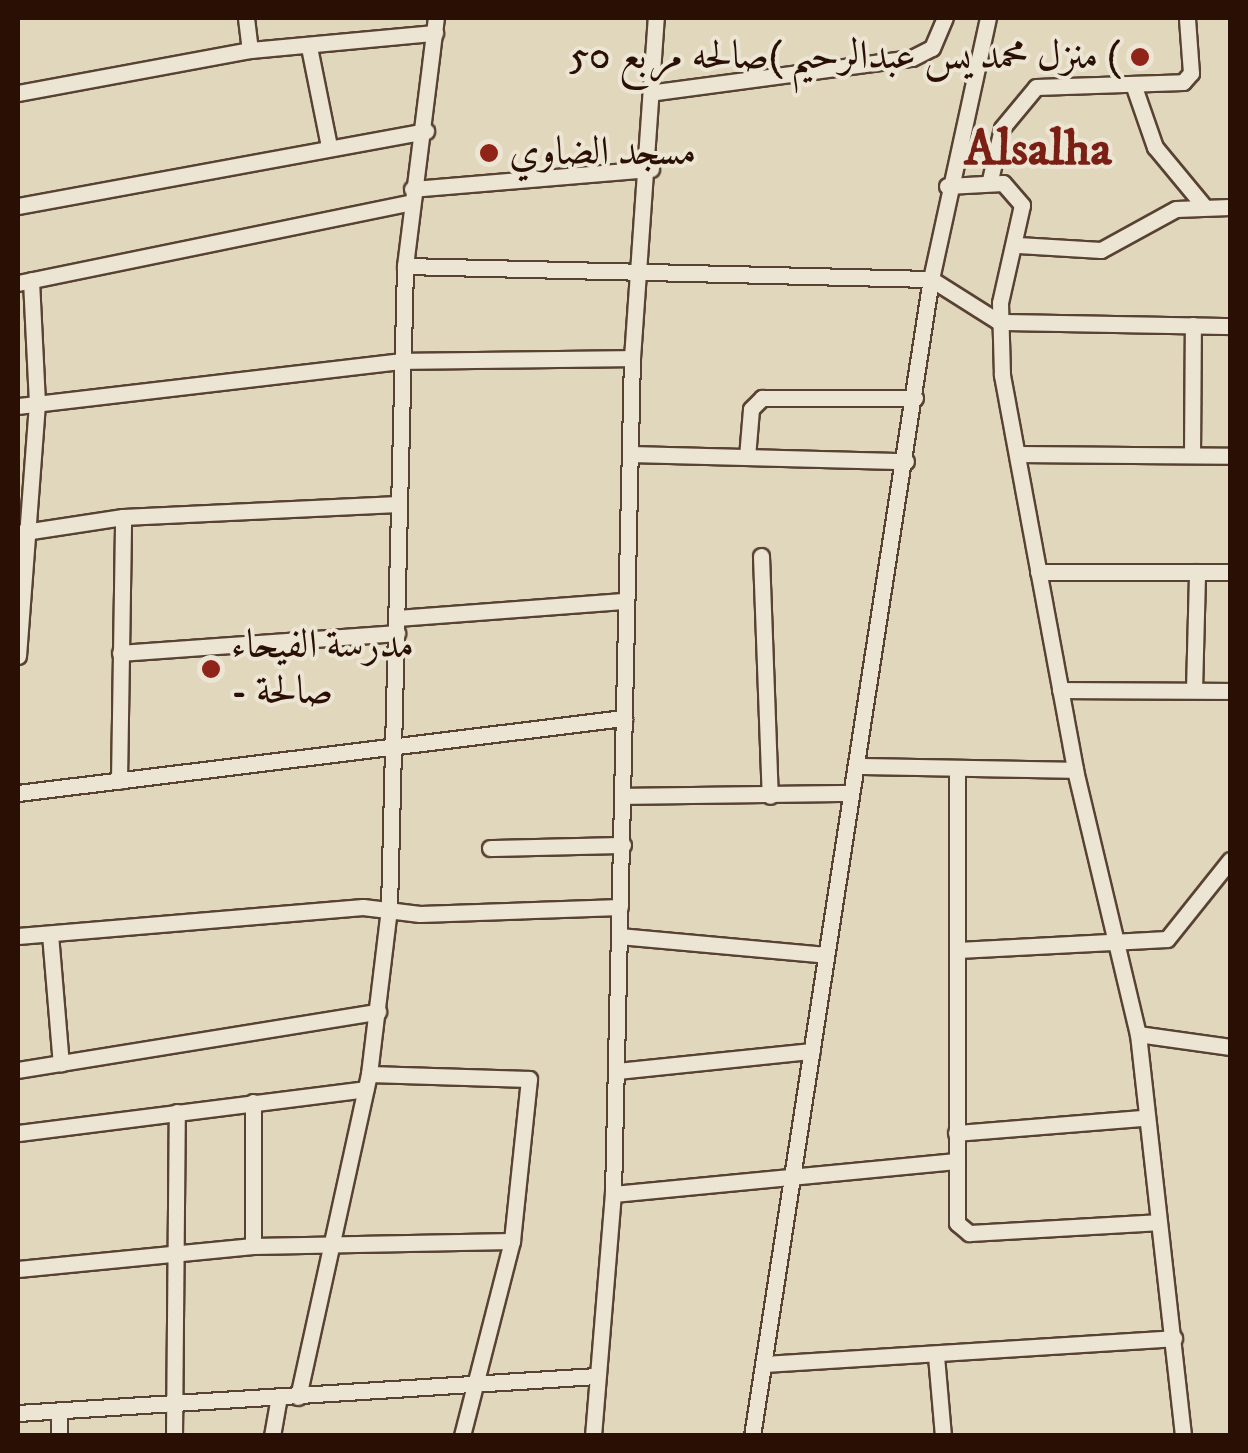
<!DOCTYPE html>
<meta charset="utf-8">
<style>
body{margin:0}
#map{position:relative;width:1248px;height:1453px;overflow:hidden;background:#e1d7bd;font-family:"IM FELL DW Pica",Amiri,serif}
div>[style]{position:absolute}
.roads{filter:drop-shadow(2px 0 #584232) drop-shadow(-2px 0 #584232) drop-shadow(0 2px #584232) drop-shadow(0 -2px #584232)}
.street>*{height:15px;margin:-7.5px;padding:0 7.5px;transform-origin:7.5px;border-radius:7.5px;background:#ece5d4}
.dots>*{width:28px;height:28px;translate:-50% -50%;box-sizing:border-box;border:5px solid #ece5d4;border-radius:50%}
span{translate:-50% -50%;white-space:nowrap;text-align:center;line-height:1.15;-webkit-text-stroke:8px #ece5d4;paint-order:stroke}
.poi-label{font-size:40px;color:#2a1004}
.right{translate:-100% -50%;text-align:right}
.left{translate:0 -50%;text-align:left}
.district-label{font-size:50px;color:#7a1f14;font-weight:700}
.frame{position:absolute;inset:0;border:20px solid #2a1004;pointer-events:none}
</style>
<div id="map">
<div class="roads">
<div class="street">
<div style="left:246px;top:18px;width:32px;rotate:83deg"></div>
<div style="left:309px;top:47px;width:101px;rotate:78.6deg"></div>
<div style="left:1133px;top:84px;width:67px;rotate:70.8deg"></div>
<div style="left:1155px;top:147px;width:75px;rotate:50.4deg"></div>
<div style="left:656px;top:92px;width:258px;rotate:-7.6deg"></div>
<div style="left:912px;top:58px;width:22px;rotate:-27deg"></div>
<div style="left:932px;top:48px;width:33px;rotate:-67deg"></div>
<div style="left:18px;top:93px;width:236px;rotate:-10.5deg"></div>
<div style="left:250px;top:50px;width:186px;rotate:-5.3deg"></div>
<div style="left:990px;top:180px;width:53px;rotate:-77deg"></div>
<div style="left:1002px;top:128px;width:53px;rotate:-50.3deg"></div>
<div style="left:1036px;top:87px;width:147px;rotate:-1.9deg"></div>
<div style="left:1183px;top:82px;width:12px;rotate:-48deg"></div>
<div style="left:1191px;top:73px;width:55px;rotate:-94.2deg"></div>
<div style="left:947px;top:186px;width:56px;rotate:-3.1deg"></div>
<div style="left:1003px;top:183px;width:29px;rotate:49deg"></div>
<div style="left:1022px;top:205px;width:100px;rotate:102.7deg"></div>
<div style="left:1000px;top:303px;width:72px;rotate:88.4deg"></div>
<div style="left:1002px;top:375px;width:402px;rotate:79.5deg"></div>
<div style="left:1075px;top:770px;width:271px;rotate:76.6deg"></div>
<div style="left:1138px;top:1034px;width:405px;rotate:83.6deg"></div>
<div style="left:412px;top:189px;width:240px;rotate:-4.8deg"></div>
<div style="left:18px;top:206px;width:415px;rotate:-10.4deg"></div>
<div style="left:1018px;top:245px;width:83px;rotate:3.4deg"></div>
<div style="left:1101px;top:250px;width:85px;rotate:-28.7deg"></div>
<div style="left:1176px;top:209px;width:54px;rotate:-2.1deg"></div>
<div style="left:405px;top:266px;width:526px;rotate:1.42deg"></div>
<div style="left:931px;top:279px;width:80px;rotate:32.3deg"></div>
<div style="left:999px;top:322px;width:231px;rotate:1deg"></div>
<div style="left:18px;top:283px;width:399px;rotate:-11.6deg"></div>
<div style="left:18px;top:406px;width:386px;rotate:-6.7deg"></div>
<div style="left:401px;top:361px;width:231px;rotate:-0.7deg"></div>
<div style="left:630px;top:454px;width:276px;rotate:1.5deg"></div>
<div style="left:1017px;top:454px;width:213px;rotate:0.5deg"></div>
<div style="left:1192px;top:455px;width:130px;rotate:-89.6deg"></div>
<div style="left:747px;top:457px;width:48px;rotate:-85.2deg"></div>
<div style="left:751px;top:409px;width:16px;rotate:-45deg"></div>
<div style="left:762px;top:398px;width:153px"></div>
<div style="left:18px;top:533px;width:106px;rotate:-8.7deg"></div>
<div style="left:123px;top:517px;width:275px;rotate:-2.7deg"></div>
<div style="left:761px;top:556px;width:240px;rotate:87.9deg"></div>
<div style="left:1038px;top:572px;width:192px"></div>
<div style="left:398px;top:618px;width:228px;rotate:-4.3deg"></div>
<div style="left:120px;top:653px;width:278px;rotate:-4.1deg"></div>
<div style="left:18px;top:656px;width:254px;rotate:-85.7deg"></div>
<div style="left:37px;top:403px;width:123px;rotate:-92.8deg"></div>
<div style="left:1060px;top:690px;width:170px;rotate:0.3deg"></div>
<div style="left:1194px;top:690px;width:118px;rotate:-88.5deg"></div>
<div style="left:856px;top:766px;width:219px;rotate:1deg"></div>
<div style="left:957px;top:770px;width:453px;rotate:90deg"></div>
<div style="left:957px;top:1223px;width:16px;rotate:40deg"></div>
<div style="left:969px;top:1233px;width:189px;rotate:-3.3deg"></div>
<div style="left:119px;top:781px;width:264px;rotate:-89.1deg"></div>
<div style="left:18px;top:793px;width:611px;rotate:-7.06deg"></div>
<div style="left:624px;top:796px;width:227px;rotate:-0.8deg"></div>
<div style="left:490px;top:848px;width:133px;rotate:-1.3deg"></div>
<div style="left:50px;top:934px;width:130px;rotate:85.2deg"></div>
<div style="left:18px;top:936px;width:346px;rotate:-4.8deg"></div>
<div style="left:363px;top:907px;width:57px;rotate:7deg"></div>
<div style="left:420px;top:914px;width:200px;rotate:-2deg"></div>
<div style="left:619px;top:936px;width:208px;rotate:5.2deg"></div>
<div style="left:958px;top:950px;width:209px;rotate:-3deg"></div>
<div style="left:1167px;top:939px;width:101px;rotate:-51.4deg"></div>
<div style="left:1138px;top:1034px;width:93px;rotate:8deg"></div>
<div style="left:18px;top:1070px;width:365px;rotate:-9.2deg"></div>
<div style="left:617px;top:1071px;width:196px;rotate:-5.9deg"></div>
<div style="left:369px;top:1074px;width:160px;rotate:1.8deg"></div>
<div style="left:529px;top:1079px;width:163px;rotate:96deg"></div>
<div style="left:512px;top:1241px;width:201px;rotate:104.4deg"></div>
<div style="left:18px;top:1133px;width:350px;rotate:-7.2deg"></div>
<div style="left:956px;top:1133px;width:188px;rotate:-4.6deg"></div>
<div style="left:613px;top:1194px;width:345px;rotate:-5.5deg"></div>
<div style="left:253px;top:1246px;width:144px;rotate:-90deg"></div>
<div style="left:18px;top:1269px;width:236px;rotate:-5.6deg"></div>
<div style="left:253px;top:1246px;width:259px;rotate:-1.1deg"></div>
<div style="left:936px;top:1356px;width:80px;rotate:85deg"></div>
<div style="left:764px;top:1364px;width:411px;rotate:-3.6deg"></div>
<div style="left:298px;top:1397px;width:331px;rotate:-77.6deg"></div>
<div style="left:369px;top:1074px;width:167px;rotate:-83.1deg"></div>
<div style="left:389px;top:908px;width:642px;rotate:-88.57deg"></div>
<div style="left:405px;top:266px;width:250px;rotate:-82.9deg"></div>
<div style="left:59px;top:1411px;width:25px;rotate:90deg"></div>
<div style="left:18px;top:1413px;width:580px;rotate:-3.66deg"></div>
<div style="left:174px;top:1436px;width:324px;rotate:-89.5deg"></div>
<div style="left:272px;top:1436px;width:39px;rotate:-80deg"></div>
<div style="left:593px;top:1436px;width:243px;rotate:-85.3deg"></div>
<div style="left:613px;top:1194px;width:836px;rotate:-88.7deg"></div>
<div style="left:632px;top:358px;width:341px;rotate:-86deg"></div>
<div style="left:752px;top:1436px;width:1171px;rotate:-81.21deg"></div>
<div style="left:931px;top:279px;width:267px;rotate:-77.7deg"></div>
</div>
</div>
<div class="dots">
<div style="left:1140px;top:57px;background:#8f2418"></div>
<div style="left:489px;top:153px;background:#8f2418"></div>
<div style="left:211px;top:669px;background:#8f2418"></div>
</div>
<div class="poi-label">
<span class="right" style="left:1120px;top:57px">منزل محمد يس عبدالرحيم )صالحه مربع 50 (</span>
<span class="left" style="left:509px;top:153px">مسجد الضاوي</span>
<span class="left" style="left:231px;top:669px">مدرسة الفيحاء<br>- صالحة</span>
</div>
<div class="district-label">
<span style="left:1038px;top:150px">Alsalha</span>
</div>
<div class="frame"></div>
</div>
